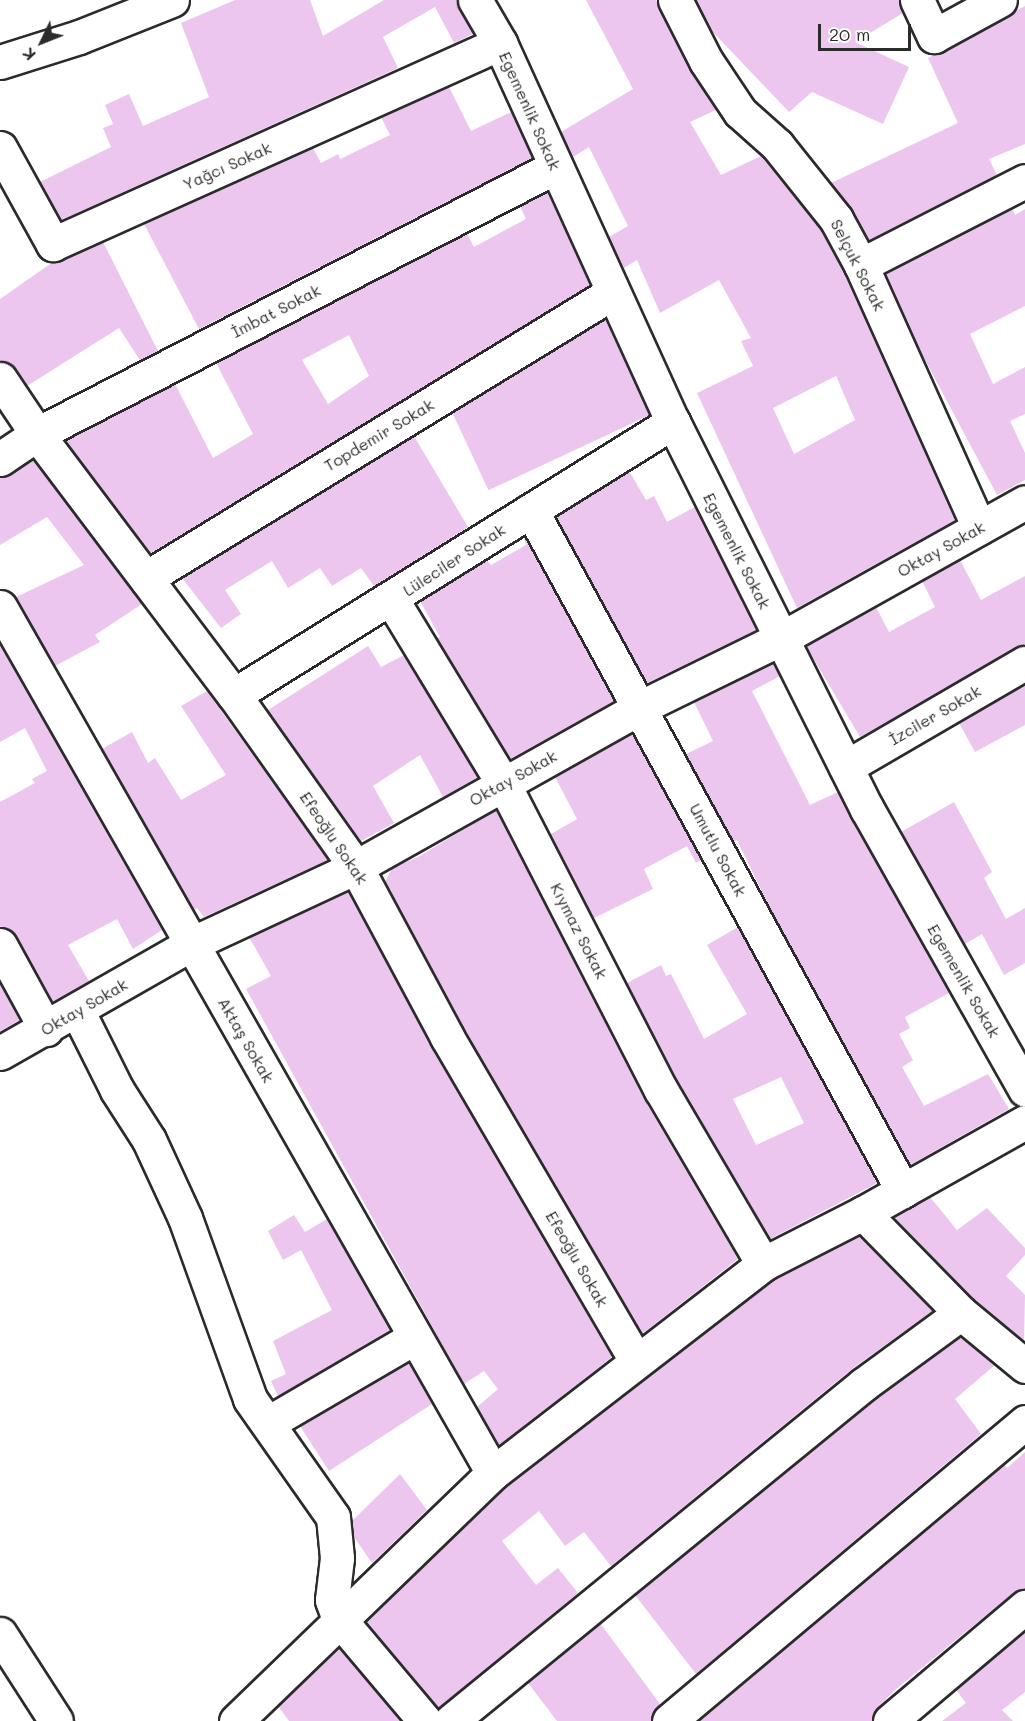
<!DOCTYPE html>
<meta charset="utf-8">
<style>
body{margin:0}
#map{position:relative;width:1025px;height:1721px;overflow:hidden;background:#fff;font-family:Mali,sans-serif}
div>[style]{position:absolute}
.building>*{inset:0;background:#ecc6ef;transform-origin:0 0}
.roads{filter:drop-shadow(2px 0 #2b2b2b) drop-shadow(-2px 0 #2b2b2b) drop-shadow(0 2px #2b2b2b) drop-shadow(0 -2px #2b2b2b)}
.minor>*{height:33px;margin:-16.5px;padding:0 16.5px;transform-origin:16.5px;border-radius:16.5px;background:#fff}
span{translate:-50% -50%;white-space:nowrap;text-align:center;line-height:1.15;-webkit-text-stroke:4.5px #fff;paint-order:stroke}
.street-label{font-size:16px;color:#2b2b2b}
.north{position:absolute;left:12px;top:12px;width:60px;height:60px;-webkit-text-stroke:4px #fff;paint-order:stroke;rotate:227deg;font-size:16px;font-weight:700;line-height:24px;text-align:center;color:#2b2b2b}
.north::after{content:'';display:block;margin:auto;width:21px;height:27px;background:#2b2b2b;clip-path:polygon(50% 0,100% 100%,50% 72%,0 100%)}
.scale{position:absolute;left:818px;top:24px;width:93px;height:27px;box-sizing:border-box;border:3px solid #2b2b2b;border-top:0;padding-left:8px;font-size:18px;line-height:21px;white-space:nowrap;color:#2b2b2b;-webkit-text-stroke:4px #fff;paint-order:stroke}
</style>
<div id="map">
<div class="building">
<div style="clip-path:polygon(235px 0,310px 0,323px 36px,384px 0,456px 0,473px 34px,454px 43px,435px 7px,383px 37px,398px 68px,61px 220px,40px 182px,111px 147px,103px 128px,113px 124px,105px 105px,129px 94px,143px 126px,209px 97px,181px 23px)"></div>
<div style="clip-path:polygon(evenodd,586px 0,656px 0,689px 69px,716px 110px,690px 122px,721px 175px,761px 156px,820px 229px,844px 273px,955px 520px,797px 608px,697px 393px,753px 366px,741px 341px,751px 338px,719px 280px,660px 313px,637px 260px,624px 268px,609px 237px,628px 226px,589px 147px,573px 157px,561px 132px,633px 89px,586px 0,836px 376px,855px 420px,794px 454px,773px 408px,836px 376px)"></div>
<div style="clip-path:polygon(696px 0,899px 0,903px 13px,855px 42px,909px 67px,883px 124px,812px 92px,789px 112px,711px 30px)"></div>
<div style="clip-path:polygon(1025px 6px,1025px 144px,989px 159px,997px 175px,869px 240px,831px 183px,958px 123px,928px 58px)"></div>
<div style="clip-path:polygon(449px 87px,471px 131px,511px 112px,532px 158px,199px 329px,144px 224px,313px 148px,321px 163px,338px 154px,340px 159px,390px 135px,381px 117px)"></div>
<div style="clip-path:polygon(evenodd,547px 192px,590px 285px,151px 553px,65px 440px,175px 384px,213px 458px,253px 434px,216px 363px,467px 233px,474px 247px,526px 219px,520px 206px,547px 192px,349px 335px,369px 376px,328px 404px,302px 360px,349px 335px)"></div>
<div style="clip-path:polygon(1012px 208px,1015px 215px,1025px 209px,1025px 306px,970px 334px,993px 384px,1025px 367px,1025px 414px,1010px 421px,1025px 453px,1025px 480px,997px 495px,916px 343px,885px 274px)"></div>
<div style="clip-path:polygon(103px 242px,158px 351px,140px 360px,119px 328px,27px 386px,15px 368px,0 360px,0 299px,53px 262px)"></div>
<div style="left:605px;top:319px;width:106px;height:178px;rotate:65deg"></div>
<div style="clip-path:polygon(414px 436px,468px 527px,374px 586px,361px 568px,332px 586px,320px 568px,288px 588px,272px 561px,225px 590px,241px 614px,221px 628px,182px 578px)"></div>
<div style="clip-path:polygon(33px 459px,142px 604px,95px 635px,100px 642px,55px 666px,16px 597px,84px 565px,47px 517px,0 545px,0 478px)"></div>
<div style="clip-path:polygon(629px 471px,646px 500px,654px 496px,667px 522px,695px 507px,756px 630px,647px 683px,556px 517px)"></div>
<div style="clip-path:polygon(524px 537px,614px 701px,510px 759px,437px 638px,440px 637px,420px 601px,487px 560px,491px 565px,526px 545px)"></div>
<div style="clip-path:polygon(960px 560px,981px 600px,1025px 576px,1025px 644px,860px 737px,806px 646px,876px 607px,889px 632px,935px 607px,922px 581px)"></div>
<div style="clip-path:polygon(0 645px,162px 930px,133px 949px,117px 919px,68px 945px,89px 981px,52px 1002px,16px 936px,0 926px,0 802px,35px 783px,32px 779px,47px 771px,25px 728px,0 742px)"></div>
<div style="clip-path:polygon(368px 646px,381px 667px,404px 655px,478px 777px,443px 797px,420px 755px,373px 786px,394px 823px,361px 841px,268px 710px)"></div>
<div style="clip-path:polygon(773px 663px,780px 676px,752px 691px,810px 805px,838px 792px,949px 993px,905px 1017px,910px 1028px,899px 1034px,913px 1060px,902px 1067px,924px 1106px,988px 1074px,1009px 1109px,910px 1165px,770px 908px,737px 840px,734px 842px,686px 754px,713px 741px,694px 702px)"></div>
<div style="clip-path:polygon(1025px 685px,1025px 725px,975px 752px,959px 723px)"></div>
<div style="clip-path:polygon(207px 691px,328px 860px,204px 917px,197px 908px,194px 910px,102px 749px,132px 732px,148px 763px,155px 758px,181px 800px,226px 775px,181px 706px)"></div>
<div style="clip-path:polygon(632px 734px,701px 860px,696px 863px,687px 846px,644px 869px,653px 889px,594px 918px,551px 834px,577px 819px,555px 777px)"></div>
<div style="clip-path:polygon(954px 802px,992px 872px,984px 878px,1006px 919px,1025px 908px,1025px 963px,1004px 975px,982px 934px,965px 944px,901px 832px)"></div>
<div style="clip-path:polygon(496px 810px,644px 1099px,738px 1259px,642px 1334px,463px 1028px,385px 882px,392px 868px,418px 857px)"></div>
<div style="clip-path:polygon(348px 891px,431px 1046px,612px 1357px,499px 1445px,477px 1407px,498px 1389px,484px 1371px,464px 1384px,246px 989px,271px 976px,249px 937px)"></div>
<div style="clip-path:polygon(evenodd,738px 927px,877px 1183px,770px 1239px,677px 1081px,627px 983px,661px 965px,666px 976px,671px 974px,704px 1039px,747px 1014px,707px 945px,738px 927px,781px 1077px,804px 1123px,756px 1145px,733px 1099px,781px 1077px)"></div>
<div style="clip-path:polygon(0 984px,20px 1020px,0 1031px)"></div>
<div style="clip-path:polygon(930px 1197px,957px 1230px,987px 1208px,1025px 1248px,1025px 1255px,1006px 1276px,1025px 1295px,1024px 1340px,974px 1299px,894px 1217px)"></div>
<div style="clip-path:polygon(294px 1215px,305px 1232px,327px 1219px,390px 1330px,278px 1396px,271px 1381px,286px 1374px,273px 1341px,332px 1310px,301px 1250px,283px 1260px,268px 1231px)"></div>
<div style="clip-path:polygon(859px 1236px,932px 1311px,852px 1369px,611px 1566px,584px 1532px,565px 1546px,539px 1511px,502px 1541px,536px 1585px,558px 1568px,578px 1593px,438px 1708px,366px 1622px,514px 1480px,773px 1280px)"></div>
<div style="clip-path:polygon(960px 1337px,995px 1365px,955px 1399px,981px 1434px,696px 1674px,635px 1595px,875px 1399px)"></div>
<div style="clip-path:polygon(409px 1363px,432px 1404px,329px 1471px,300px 1426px)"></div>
<div style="clip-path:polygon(1025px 1452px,1025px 1589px,1013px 1593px,895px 1690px,878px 1707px,872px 1721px,700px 1721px,1004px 1464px,1007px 1468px)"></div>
<div style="clip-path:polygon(400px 1474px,427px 1510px,372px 1563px,354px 1537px,352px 1521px)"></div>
<div style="clip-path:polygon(600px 1623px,660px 1704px,651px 1721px,557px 1721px,528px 1683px)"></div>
<div style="clip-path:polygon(1025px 1632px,1025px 1692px,1002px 1710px,1013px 1721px,942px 1721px,966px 1703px,956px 1690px)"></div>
<div style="clip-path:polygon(339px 1648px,400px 1721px,289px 1721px,278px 1706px)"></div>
</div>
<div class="roads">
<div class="minor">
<div style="left:475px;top:0;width:50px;rotate:59.8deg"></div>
<div style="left:500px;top:43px;width:417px;rotate:65.5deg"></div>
<div style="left:673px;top:422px;width:433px;rotate:63.4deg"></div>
<div style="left:867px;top:809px;width:322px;rotate:60.6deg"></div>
<div style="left:675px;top:0;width:68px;rotate:63.1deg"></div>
<div style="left:706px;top:61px;width:61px;rotate:56.3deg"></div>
<div style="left:740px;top:112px;width:50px;rotate:41.7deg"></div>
<div style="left:777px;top:145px;width:95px;rotate:51.4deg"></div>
<div style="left:836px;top:219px;width:52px;rotate:61.5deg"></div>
<div style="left:861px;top:265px;width:288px;rotate:65.8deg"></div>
<div style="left:917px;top:0;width:40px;rotate:65deg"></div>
<div style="left:934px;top:36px;width:75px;rotate:-28.6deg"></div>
<div style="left:0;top:62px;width:83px;rotate:-17.6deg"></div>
<div style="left:79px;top:37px;width:100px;rotate:-21.7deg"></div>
<div style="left:0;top:148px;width:110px;rotate:61.1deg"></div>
<div style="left:53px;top:244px;width:490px;rotate:-24.2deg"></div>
<div style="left:861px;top:265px;width:184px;rotate:-27.1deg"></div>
<div style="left:0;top:379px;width:66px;rotate:56.1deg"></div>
<div style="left:37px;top:434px;width:327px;rotate:53deg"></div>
<div style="left:234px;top:695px;width:211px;rotate:54.7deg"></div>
<div style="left:356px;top:867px;width:193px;rotate:61.8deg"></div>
<div style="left:447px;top:1037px;width:374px;rotate:59.7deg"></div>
<div style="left:0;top:459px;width:45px;rotate:-34deg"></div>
<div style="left:37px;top:434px;width:583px;rotate:-27.27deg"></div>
<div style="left:531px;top:510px;width:776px;rotate:61.35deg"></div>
<div style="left:146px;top:578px;width:546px;rotate:-31.45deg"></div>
<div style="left:392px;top:600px;width:214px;rotate:58.8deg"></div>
<div style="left:503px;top:783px;width:345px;rotate:62.8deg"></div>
<div style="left:661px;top:1090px;width:202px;rotate:59.6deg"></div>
<div style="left:0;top:607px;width:996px;rotate:60.35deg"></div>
<div style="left:234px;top:695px;width:517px;rotate:-31.88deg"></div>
<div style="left:846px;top:767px;width:207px;rotate:-30.2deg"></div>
<div style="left:0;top:945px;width:96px;rotate:61.3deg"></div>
<div style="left:78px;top:1012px;width:87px;rotate:63.4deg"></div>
<div style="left:117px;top:1090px;width:59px;rotate:57.4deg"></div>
<div style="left:149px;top:1140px;width:86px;rotate:65.2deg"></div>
<div style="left:185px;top:1218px;width:192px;rotate:70.2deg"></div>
<div style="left:250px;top:1399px;width:144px;rotate:54.9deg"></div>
<div style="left:333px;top:1517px;width:41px;rotate:84.4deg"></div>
<div style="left:337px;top:1558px;width:42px;rotate:96.8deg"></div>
<div style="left:332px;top:1600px;width:20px;rotate:70deg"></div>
<div style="left:339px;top:1619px;width:133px;rotate:49.9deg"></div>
<div style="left:0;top:1053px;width:220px;rotate:-29.7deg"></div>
<div style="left:191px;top:944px;width:182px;rotate:-25deg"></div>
<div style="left:356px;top:867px;width:327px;rotate:-29.3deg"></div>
<div style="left:641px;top:707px;width:157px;rotate:-26.1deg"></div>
<div style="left:782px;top:638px;width:278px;rotate:-29.2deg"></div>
<div style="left:863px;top:1213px;width:140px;rotate:45.6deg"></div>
<div style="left:961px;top:1313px;width:83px;rotate:39.6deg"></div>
<div style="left:268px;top:1423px;width:170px;rotate:-30.3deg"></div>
<div style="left:0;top:1634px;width:103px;rotate:57.2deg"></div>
<div style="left:236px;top:1721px;width:357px;rotate:-44deg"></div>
<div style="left:493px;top:1473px;width:341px;rotate:-37.7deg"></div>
<div style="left:763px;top:1264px;width:112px;rotate:-27deg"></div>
<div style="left:863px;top:1213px;width:186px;rotate:-29.3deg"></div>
<div style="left:451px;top:1721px;width:533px;rotate:-39.21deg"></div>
<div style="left:864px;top:1384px;width:120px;rotate:-36.2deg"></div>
<div style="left:669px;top:1721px;width:465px;rotate:-40deg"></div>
<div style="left:890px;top:1721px;width:177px;rotate:-40.2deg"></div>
</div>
</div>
<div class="street-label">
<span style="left:530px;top:111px;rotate:66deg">Egemenlik Sokak</span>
<span style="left:227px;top:166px;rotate:-24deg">Yağcı Sokak</span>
<span style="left:858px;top:265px;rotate:63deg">Selçuk Sokak</span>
<span style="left:276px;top:311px;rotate:-27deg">İmbat Sokak</span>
<span style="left:379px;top:435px;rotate:-31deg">Topdemir Sokak</span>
<span style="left:941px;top:549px;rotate:-29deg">Oktay Sokak</span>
<span style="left:737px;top:551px;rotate:63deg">Egemenlik Sokak</span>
<span style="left:454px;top:560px;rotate:-33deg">Lüleciler Sokak</span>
<span style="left:935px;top:715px;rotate:-30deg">İzciler Sokak</span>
<span style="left:513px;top:778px;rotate:-29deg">Oktay Sokak</span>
<span style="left:334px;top:838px;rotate:56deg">Efeoğlu Sokak</span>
<span style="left:718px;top:850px;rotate:62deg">Umutlu Sokak</span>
<span style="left:579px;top:931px;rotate:63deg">Kıymaz Sokak</span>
<span style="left:964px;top:981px;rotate:60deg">Egemenlik Sokak</span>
<span style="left:84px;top:1007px;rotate:-30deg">Oktay Sokak</span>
<span style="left:246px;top:1040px;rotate:60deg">Aktaş Sokak</span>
<span style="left:577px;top:1259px;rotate:60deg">Efeoğlu Sokak</span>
</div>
<div class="north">K</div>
<div class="scale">20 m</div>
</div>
